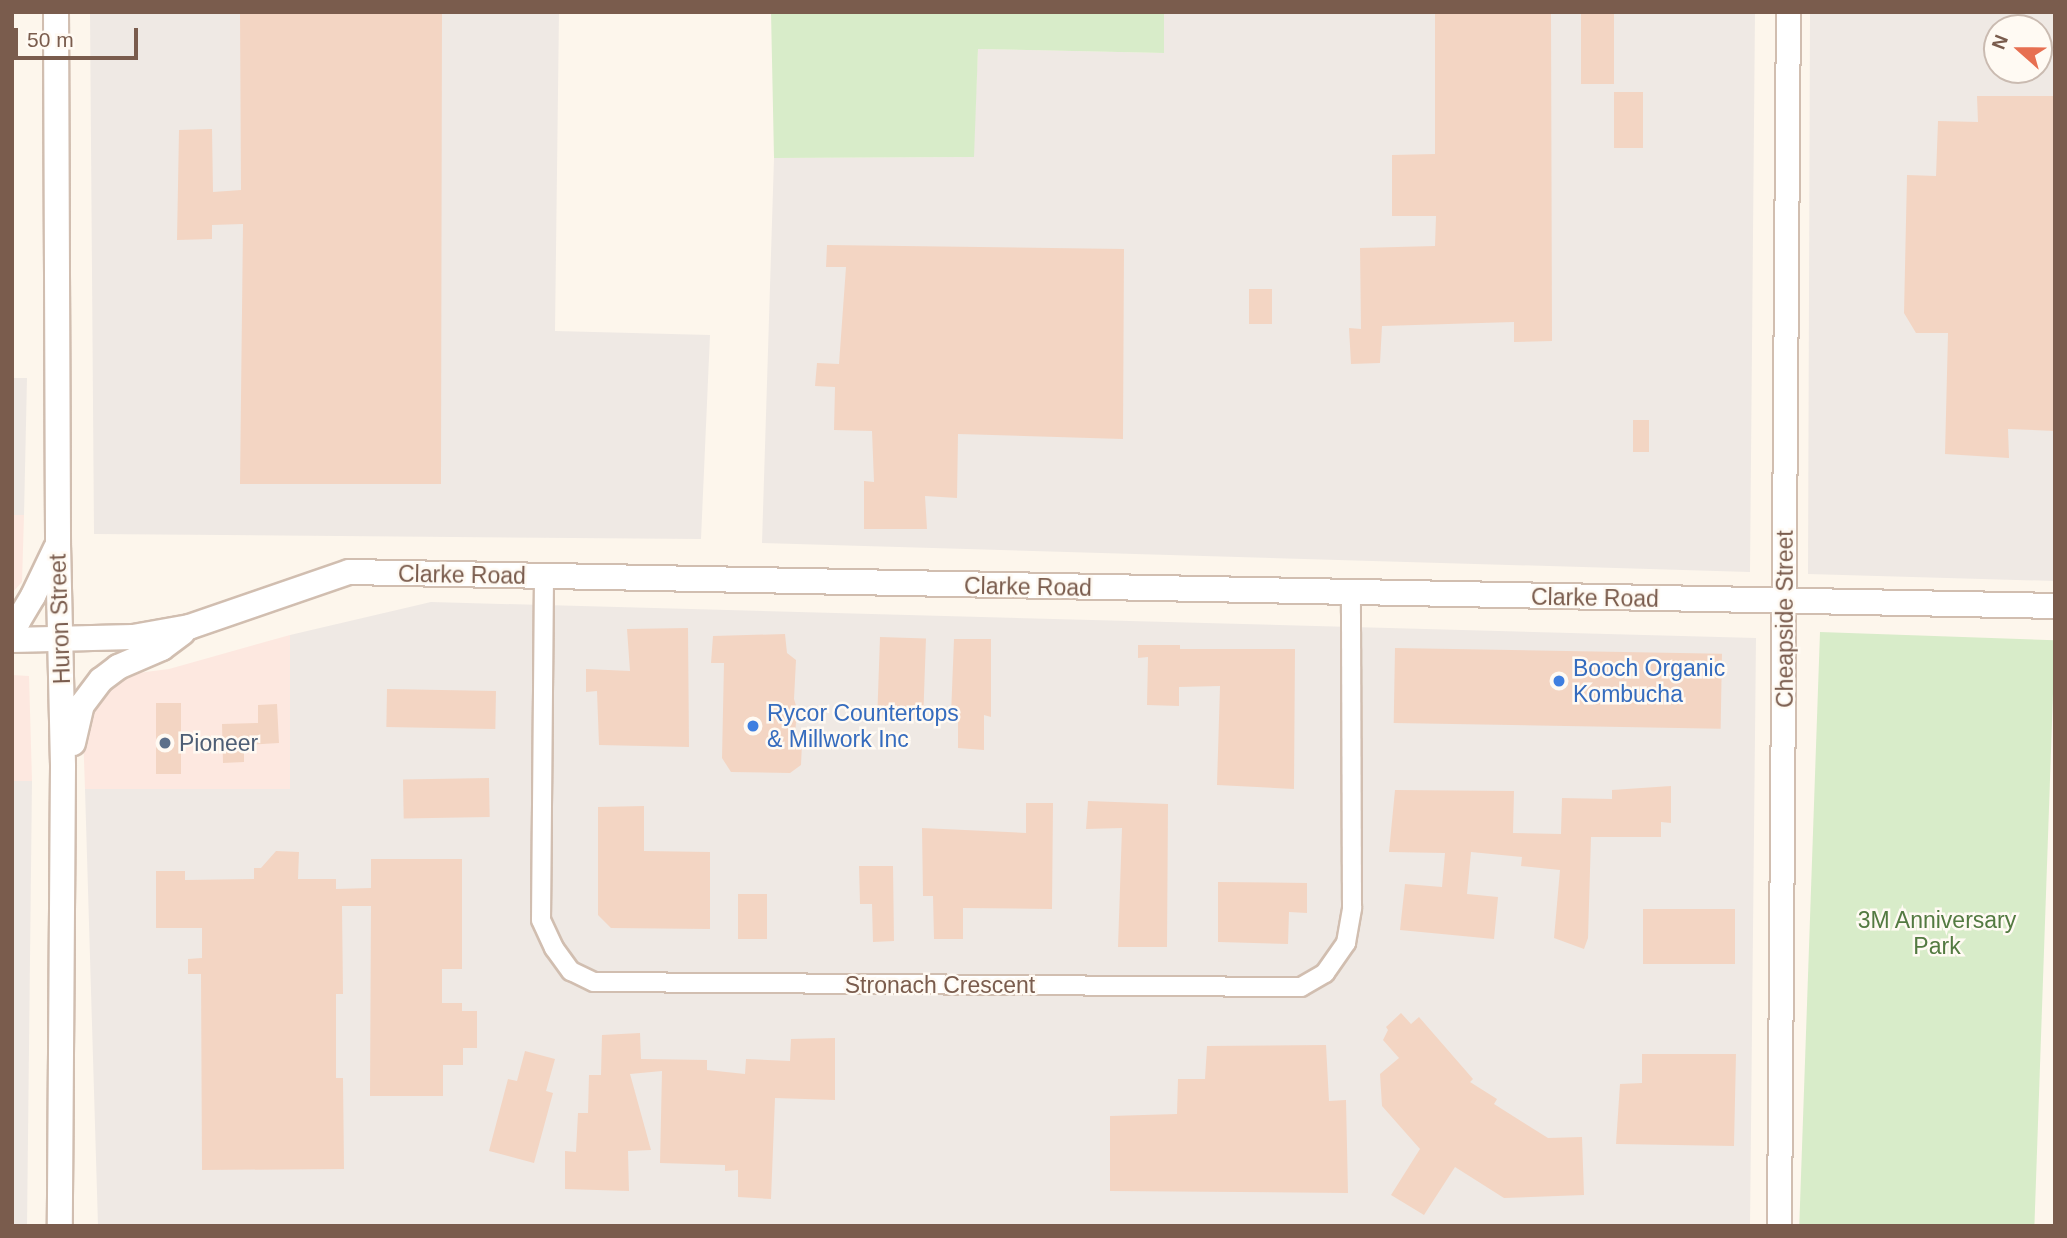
<!DOCTYPE html>
<style>
body{margin:0}
#map{position:relative;width:2067px;height:1238px;overflow:hidden;background:#fdf6ec;font-family:Arial,sans-serif}
div>[style]{position:absolute}
.commercial>*{inset:0;background:#fde8e0}
.industrial>*{inset:0;background:#efe9e4}
.green>*{inset:0;background:#d8ecc9;transform-origin:0 0}
.building>*{inset:0;background:#f3d5c3;transform-origin:0 0}
.roads{filter:drop-shadow(2px 0 #d1beb0) drop-shadow(-2px 0 #d1beb0) drop-shadow(0 2px #d1beb0) drop-shadow(0 -2px #d1beb0)}
.minor>*{height:18px;margin:-9px;padding:0 9px;transform-origin:9px;border-radius:9px;background:#fff}
.tertiary>*{height:23px;margin:-11.5px;padding:0 11.5px;transform-origin:11.5px;border-radius:11.5px;background:#fff}
.secondary>*{height:24px;margin:-12px;padding:0 12px;transform-origin:12px;border-radius:12px;background:#fff}
.dots>*{width:19px;height:19px;translate:-50% -50%;box-sizing:border-box;border:4px solid #fffaf3;border-radius:50%}
span{translate:-50% -50%;white-space:nowrap;text-align:center;line-height:1.15;-webkit-text-stroke:5px #fffaf3;paint-order:stroke}
.street-label{font-size:23px;color:#7a5c4d}
.shop-label{font-size:23px;color:#366cbe}
.left{translate:0 -50%;text-align:left}
.service-label{font-size:23px;color:#4e5e75}
.park-label{font-size:23px;color:#537a41}
.frame{position:absolute;inset:0;border:14px solid #7a5c4d;pointer-events:none}
.north{position:absolute;left:1983px;top:14px;width:70px;height:70px;box-sizing:border-box;background:#fffaf3;border:2px solid #cabbb1;border-radius:50%;rotate:291deg;font-size:19px;font-weight:700;line-height:28px;text-align:center;color:#7a5c4d}
.north::after{content:'';display:block;margin:auto;width:24px;height:32px;background:#e76f51;clip-path:polygon(50% 0,100% 100%,50% 72%,0 100%)}
.scale{position:absolute;left:14px;top:28px;width:124px;height:32px;box-sizing:border-box;border:4px solid #7a5c4d;border-top:0;padding-left:9px;font-size:21px;line-height:24px;white-space:nowrap;color:#7a5c4d;-webkit-text-stroke:5px #fffaf3;paint-order:stroke}
</style>
<div id="map">
<div class="commercial">
<div style="clip-path:polygon(12px 515px,24px 515px,22px 582px,12px 593px)"></div>
<div style="clip-path:polygon(290px 635px,290px 789px,85px 789px,83px 732px,99px 693px,122px 675px,169px 669px)"></div>
<div style="clip-path:polygon(12px 675px,29px 676px,32px 781px,12px 781px)"></div>
</div>
<div class="industrial">
<div style="clip-path:polygon(90px 12px,559px 12px,555px 331px,710px 335px,701px 539px,94px 534px)"></div>
<div style="clip-path:polygon(1164px 12px,1755px 12px,1750px 572px,762px 543px,774px 158px,973px 157px,978px 49px,1164px 53px)"></div>
<div style="clip-path:polygon(evenodd,1810px 12px,2055px 12px,2055px 581px,1808px 574px,1810px 12px,1997px 28px,2039px 28px,2039px 70px,1997px 70px,1997px 28px)"></div>
<div style="clip-path:polygon(12px 378px,27px 378px,24px 515px,12px 515px)"></div>
<div style="clip-path:polygon(431px 602px,1756px 638px,1750px 1226px,98px 1226px,85px 789px,290px 789px,290px 635px)"></div>
<div style="clip-path:polygon(12px 781px,32px 781px,27px 1226px,12px 1226px)"></div>
</div>
<div class="green">
<div style="clip-path:polygon(771px 12px,1164px 12px,1164px 53px,978px 49px,974px 157px,774px 158px)"></div>
<div style="left:1820px;top:632px;width:235px;height:594px;rotate:2deg"></div>
</div>
<div class="building">
<div style="clip-path:polygon(240px 12px,442px 12px,441px 484px,240px 484px,243px 224px,212px 225px,212px 239px,177px 240px,179px 130px,212px 129px,213px 192px,241px 190px)"></div>
<div style="clip-path:polygon(1435px 12px,1551px 12px,1552px 341px,1514px 342px,1514px 322px,1382px 326px,1380px 363px,1351px 364px,1349px 328px,1361px 329px,1360px 248px,1435px 246px,1436px 216px,1392px 216px,1392px 155px,1435px 154px)"></div>
<div style="left:1581px;top:12px;width:33px;height:72px"></div>
<div style="left:1614px;top:92px;width:29px;height:56px"></div>
<div style="clip-path:polygon(1977px 96px,2055px 96px,2055px 431px,2008px 429px,2009px 458px,1945px 454px,1948px 333px,1916px 333px,1904px 313px,1907px 175px,1936px 176px,1938px 121px,1978px 122px)"></div>
<div style="clip-path:polygon(827px 245px,1124px 249px,1123px 439px,958px 434px,957px 498px,925px 496px,927px 529px,864px 529px,864px 481px,874px 482px,872px 431px,834px 430px,835px 387px,815px 386px,817px 363px,839px 364px,846px 267px,826px 267px)"></div>
<div style="left:1249px;top:289px;width:23px;height:35px"></div>
<div style="left:1633px;top:420px;width:16px;height:32px"></div>
<div style="clip-path:polygon(688px 628px,689px 747px,599px 745px,597px 691px,586px 692px,586px 669px,630px 671px,627px 629px)"></div>
<div style="clip-path:polygon(785px 634px,787px 653px,796px 660px,794px 699px,797px 709px,795px 735px,802px 743px,801px 765px,790px 773px,731px 772px,722px 758px,724px 663px,711px 663px,713px 636px)"></div>
<div style="left:880px;top:637px;width:46px;height:81px;rotate:2deg"></div>
<div style="clip-path:polygon(954px 639px,991px 639px,991px 717px,984px 715px,984px 750px,958px 748px,958px 714px,951px 715px)"></div>
<div style="clip-path:polygon(1138px 645px,1180px 645px,1180px 649px,1295px 649px,1294px 789px,1217px 785px,1220px 686px,1179px 687px,1179px 706px,1147px 705px,1148px 657px,1138px 658px)"></div>
<div style="left:1395px;top:648px;width:327px;height:75px;rotate:1deg"></div>
<div style="left:387px;top:689px;width:109px;height:38px;rotate:1deg"></div>
<div style="left:156px;top:703px;width:25px;height:71px"></div>
<div style="clip-path:polygon(277px 704px,279px 743px,244px 745px,244px 762px,223px 763px,222px 724px,258px 723px,258px 705px)"></div>
<div style="left:489px;top:778px;width:39px;height:86px;rotate:89deg"></div>
<div style="clip-path:polygon(1671px 786px,1671px 823px,1661px 822px,1661px 837px,1591px 837px,1588px 938px,1584px 949px,1554px 938px,1560px 870px,1521px 866px,1522px 857px,1471px 852px,1467px 894px,1498px 897px,1494px 939px,1400px 930px,1405px 884px,1442px 887px,1445px 853px,1389px 852px,1395px 790px,1514px 791px,1513px 833px,1561px 834px,1562px 798px,1612px 799px,1612px 790px)"></div>
<div style="clip-path:polygon(1088px 801px,1168px 804px,1167px 947px,1118px 947px,1122px 828px,1086px 829px)"></div>
<div style="clip-path:polygon(1026px 803px,1053px 803px,1052px 909px,963px 908px,963px 939px,934px 939px,933px 896px,923px 896px,922px 828px,1026px 833px)"></div>
<div style="clip-path:polygon(644px 806px,644px 851px,710px 852px,710px 929px,611px 928px,598px 915px,598px 807px)"></div>
<div style="clip-path:polygon(276px 851px,299px 852px,298px 879px,336px 879px,336px 889px,371px 888px,371px 859px,462px 859px,462px 969px,442px 969px,442px 1003px,462px 1003px,462px 1011px,477px 1011px,477px 1048px,463px 1048px,463px 1065px,443px 1065px,443px 1096px,370px 1096px,371px 906px,342px 906px,343px 994px,336px 994px,336px 1078px,343px 1078px,344px 1169px,202px 1170px,201px 974px,188px 974px,188px 959px,202px 958px,202px 928px,156px 928px,156px 871px,185px 871px,185px 880px,254px 879px,254px 868px,261px 868px)"></div>
<div style="clip-path:polygon(859px 866px,893px 866px,894px 941px,873px 942px,872px 904px,860px 904px)"></div>
<div style="clip-path:polygon(1218px 882px,1307px 883px,1307px 913px,1289px 912px,1288px 944px,1218px 942px)"></div>
<div style="left:738px;top:894px;width:29px;height:45px"></div>
<div style="left:1735px;top:909px;width:55px;height:92px;rotate:90deg"></div>
<div style="clip-path:polygon(1401px 1013px,1411px 1024px,1419px 1017px,1473px 1079px,1470px 1082px,1497px 1099px,1494px 1104px,1548px 1138px,1582px 1137px,1584px 1195px,1504px 1198px,1455px 1167px,1424px 1215px,1391px 1195px,1420px 1149px,1382px 1106px,1380px 1074px,1399px 1058px,1383px 1040px,1388px 1030px,1386px 1027px)"></div>
<div style="clip-path:polygon(640px 1033px,641px 1059px,707px 1060px,707px 1070px,745px 1074px,746px 1059px,790px 1061px,791px 1039px,835px 1038px,835px 1100px,775px 1098px,771px 1199px,738px 1197px,738px 1170px,725px 1171px,725px 1165px,660px 1163px,662px 1071px,630px 1074px,651px 1150px,628px 1151px,629px 1191px,565px 1189px,565px 1151px,576px 1152px,578px 1113px,588px 1113px,589px 1075px,601px 1075px,602px 1035px)"></div>
<div style="clip-path:polygon(1326px 1045px,1329px 1101px,1346px 1100px,1348px 1193px,1110px 1191px,1110px 1116px,1177px 1114px,1178px 1079px,1205px 1079px,1207px 1046px)"></div>
<div style="clip-path:polygon(525px 1051px,555px 1059px,546px 1091px,553px 1093px,534px 1163px,489px 1151px,508px 1079px,517px 1081px)"></div>
<div style="clip-path:polygon(1642px 1054px,1736px 1054px,1734px 1146px,1616px 1144px,1620px 1084px,1642px 1083px)"></div>
</div>
<div class="roads">
<div class="minor">
<div style="left:544px;top:577px;width:343px;rotate:90.5deg"></div>
<div style="left:541px;top:920px;width:31px;rotate:65deg"></div>
<div style="left:554px;top:948px;width:29px;rotate:54deg"></div>
<div style="left:571px;top:971px;width:25px;rotate:26deg"></div>
<div style="left:594px;top:982px;width:707px;rotate:0.41deg"></div>
<div style="left:1301px;top:987px;width:28px;rotate:-30deg"></div>
<div style="left:1325px;top:973px;width:37px;rotate:-55deg"></div>
<div style="left:1346px;top:943px;width:36px;rotate:-80deg"></div>
<div style="left:1352px;top:908px;width:314px;rotate:-90.2deg"></div>
</div>
<div class="tertiary">
<div style="left:1779px;top:1226px;width:1214px;rotate:-89.58deg"></div>
</div>
<div class="secondary">
<div style="left:56px;top:12px;width:532px;rotate:89.78deg"></div>
<div style="left:58px;top:544px;width:223px;rotate:88.7deg"></div>
<div style="left:63px;top:767px;width:459px;rotate:90.4deg"></div>
<div style="left:12px;top:624px;width:7px;rotate:-27deg"></div>
<div style="left:18px;top:621px;width:29px;rotate:-59deg"></div>
<div style="left:33px;top:596px;width:53px;rotate:-64.4deg"></div>
<div style="left:12px;top:640px;width:121px;rotate:-1.4deg"></div>
<div style="left:133px;top:637px;width:57px;rotate:-10.1deg"></div>
<div style="left:189px;top:627px;width:169px;rotate:-19deg"></div>
<div style="left:349px;top:572px;width:1706px;rotate:1.14deg"></div>
<div style="left:73px;top:743px;width:39px;rotate:-77deg"></div>
<div style="left:82px;top:705px;width:31px;rotate:-53deg"></div>
<div style="left:101px;top:680px;width:21px;rotate:-37deg"></div>
<div style="left:118px;top:667px;width:48px;rotate:-23.4deg"></div>
<div style="left:162px;top:648px;width:26px;rotate:-37deg"></div>
</div>
</div>
<div class="dots">
<div style="left:1559px;top:681px;background:#3f7fe0"></div>
<div style="left:753px;top:726px;background:#3f7fe0"></div>
<div style="left:165px;top:743px;background:#5c6f8a"></div>
</div>
<div class="street-label">
<span style="left:462px;top:575px;rotate:1deg">Clarke Road</span>
<span style="left:1028px;top:587px;rotate:1deg">Clarke Road</span>
<span style="left:1595px;top:598px;rotate:1deg">Clarke Road</span>
<span style="left:60px;top:619px;rotate:-92deg">Huron Street</span>
<span style="left:1785px;top:619px;rotate:-90deg">Cheapside Street</span>
<span style="left:940px;top:985px">Stronach Crescent</span>
</div>
<div class="shop-label">
<span class="left" style="left:1573px;top:681px">Booch Organic<br>Kombucha</span>
<span class="left" style="left:767px;top:726px">Rycor Countertops<br>&amp; Millwork Inc</span>
</div>
<div class="service-label">
<span class="left" style="left:179px;top:743px">Pioneer</span>
</div>
<div class="park-label">
<span style="left:1937px;top:933px">3M Anniversary<br>Park</span>
</div>
<div class="frame"></div>
<div class="north">N</div>
<div class="scale">50 m</div>
</div>
